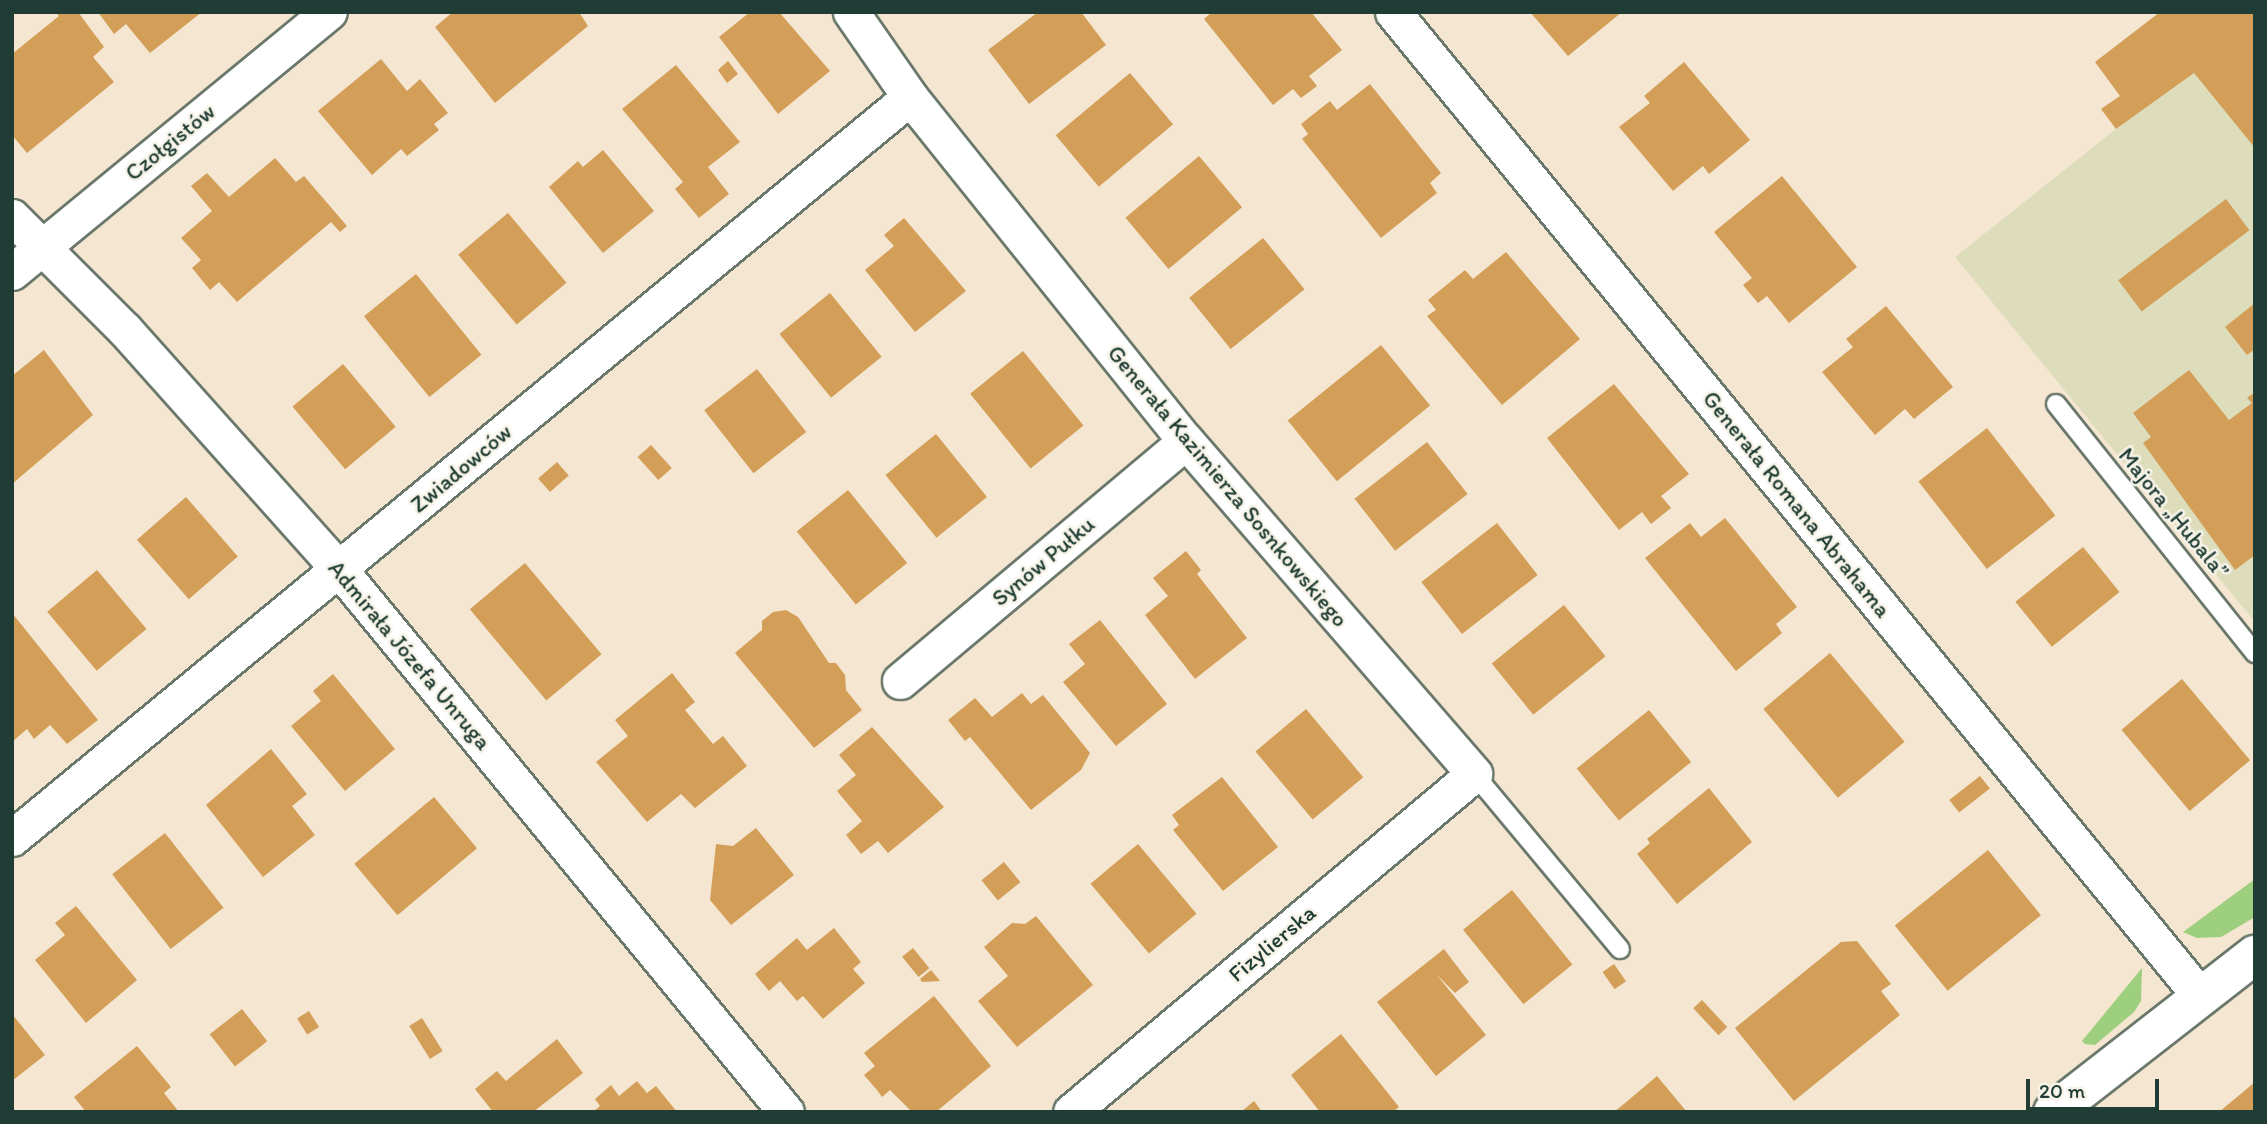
<!DOCTYPE html>
<meta charset="utf-8">
<style>
body{margin:0}
#map{position:relative;width:2267px;height:1124px;overflow:hidden;background:#f4e6d0;font-family:Itim,sans-serif}
div>[style]{position:absolute}
.built>*{inset:0;background:#ddddbc}
.green>*{inset:0;background:#9dcf7f}
.building>*{inset:0;background:#d39f58;transform-origin:0 0}
.roads{filter:drop-shadow(2px 0 #6a786b) drop-shadow(-2px 0 #6a786b) drop-shadow(0 2px #6a786b) drop-shadow(0 -2px #6a786b)}
.service>*{height:18px;margin:-9px;padding:0 9px;transform-origin:9px;border-radius:9px;background:#fff}
.minor>*{height:35px;margin:-17.5px;padding:0 17.5px;transform-origin:17.5px;border-radius:17.5px;background:#fff}
.tertiary>*{height:38px;margin:-19px;padding:0 19px;transform-origin:19px;border-radius:19px;background:#fff}
span{translate:-50% -50%;white-space:nowrap;text-align:center;line-height:1.15;-webkit-text-stroke:5px #f7f3e8;paint-order:stroke}
.street-label{font-size:23px;color:#1f3d34}
.frame{position:absolute;inset:0;border:14px solid #1f3d34;pointer-events:none}
.scale{position:absolute;left:2026px;top:1079px;width:133px;height:32px;box-sizing:border-box;border:4px solid #1f3d34;border-top:0;padding-left:9px;font-size:21px;line-height:24px;white-space:nowrap;color:#1f3d34;-webkit-text-stroke:5px #f7f3e8;paint-order:stroke}
</style>
<div id="map">
<div class="built">
<div style="clip-path:polygon(2255px 29px,2255px 622px,1955px 257px,2116px 129px)"></div>
</div>
<div class="green">
<div style="clip-path:polygon(2255px 879px,2255px 917px,2221px 937px,2197px 938px,2183px 932px)"></div>
<div style="clip-path:polygon(2142px 968px,2141px 1001px,2134px 1012px,2095px 1045px,2085px 1044px,2082px 1041px)"></div>
</div>
<div class="building">
<div style="clip-path:polygon(56px 12px,78px 12px,104px 47px,93px 57px,114px 82px,27px 153px,12px 135px,12px 54px,59px 16px)"></div>
<div style="clip-path:polygon(98px 12px,202px 12px,150px 53px,126px 24px,114px 34px)"></div>
<div style="clip-path:polygon(453px 12px,579px 12px,588px 26px,495px 103px,435px 27px)"></div>
<div style="clip-path:polygon(750px 12px,779px 12px,830px 71px,778px 114px,719px 37px)"></div>
<div style="clip-path:polygon(1038px 12px,1081px 12px,1106px 45px,1029px 104px,988px 50px)"></div>
<div style="clip-path:polygon(1212px 12px,1311px 12px,1342px 50px,1309px 76px,1317px 86px,1301px 98px,1293px 89px,1273px 105px,1204px 19px)"></div>
<div style="clip-path:polygon(1530px 12px,1622px 12px,1568px 56px)"></div>
<div style="clip-path:polygon(2160px 12px,2255px 12px,2255px 148px,2194px 73px,2116px 129px,2101px 109px,2120px 96px,2095px 62px)"></div>
<div style="clip-path:polygon(381px 59px,407px 91px,420px 79px,448px 113px,434px 124px,439px 130px,407px 156px,401px 149px,372px 175px,318px 111px)"></div>
<div style="clip-path:polygon(728px 61px,738px 74px,727px 83px,718px 70px)"></div>
<div style="clip-path:polygon(1684px 62px,1750px 140px,1709px 174px,1703px 166px,1673px 191px,1619px 127px,1650px 103px,1644px 96px)"></div>
<div style="clip-path:polygon(676px 65px,740px 142px,708px 167px,729px 194px,699px 218px,675px 189px,683px 182px,622px 109px)"></div>
<div style="left:1130px;top:73px;width:67px;height:97px;rotate:50deg"></div>
<div style="clip-path:polygon(1370px 84px,1441px 173px,1430px 183px,1437px 193px,1381px 238px,1302px 139px,1308px 134px,1301px 124px,1330px 101px,1337px 110px)"></div>
<div style="clip-path:polygon(603px 150px,654px 211px,603px 253px,549px 187px,578px 161px,583px 167px)"></div>
<div style="left:1199px;top:156px;width:67px;height:96px;rotate:50deg"></div>
<div style="clip-path:polygon(275px 158px,296px 182px,304px 176px,347px 226px,340px 232px,331px 222px,237px 302px,219px 282px,210px 290px,192px 268px,201px 260px,181px 238px,212px 211px,191px 186px,207px 173px,229px 197px)"></div>
<div style="clip-path:polygon(1782px 176px,1857px 267px,1789px 323px,1767px 296px,1758px 303px,1743px 285px,1752px 278px,1714px 232px)"></div>
<div style="left:2226px;top:199px;width:39px;height:135px;rotate:53deg"></div>
<div style="left:508px;top:213px;width:91px;height:65px;rotate:50deg"></div>
<div style="clip-path:polygon(904px 218px,966px 291px,915px 332px,865px 270px,894px 246px,884px 235px)"></div>
<div style="left:1263px;top:238px;width:66px;height:95px;rotate:51deg"></div>
<div style="clip-path:polygon(1506px 252px,1580px 339px,1502px 405px,1427px 316px,1436px 310px,1428px 300px,1465px 270px,1473px 279px)"></div>
<div style="left:416px;top:274px;width:104px;height:67px;rotate:51deg"></div>
<div style="left:830px;top:293px;width:82px;height:65px;rotate:51deg"></div>
<div style="clip-path:polygon(2255px 303px,2255px 349px,2247px 355px,2225px 327px)"></div>
<div style="clip-path:polygon(1886px 306px,1953px 387px,1914px 419px,1905px 409px,1875px 435px,1822px 372px,1853px 347px,1846px 339px)"></div>
<div style="left:1381px;top:345px;width:78px;height:120px;rotate:51deg"></div>
<div style="clip-path:polygon(44px 350px,93px 415px,12px 484px,12px 376px)"></div>
<div style="left:1023px;top:351px;width:96px;height:68px;rotate:51deg"></div>
<div style="left:343px;top:364px;width:82px;height:66px;rotate:50deg"></div>
<div style="left:757px;top:369px;width:80px;height:67px;rotate:52deg"></div>
<div style="clip-path:polygon(2189px 370px,2229px 420px,2252px 403px,2247px 398px,2255px 392px,2255px 555px,2235px 570px,2143px 443px,2151px 437px,2133px 413px)"></div>
<div style="clip-path:polygon(1614px 384px,1689px 474px,1661px 496px,1671px 508px,1651px 524px,1642px 512px,1619px 530px,1547px 438px)"></div>
<div style="left:1987px;top:428px;width:111px;height:87px;rotate:52deg"></div>
<div style="left:936px;top:434px;width:81px;height:65px;rotate:51deg"></div>
<div style="left:1427px;top:442px;width:66px;height:92px;rotate:52deg"></div>
<div style="left:651px;top:445px;width:31px;height:18px;rotate:48deg"></div>
<div style="left:557px;top:462px;width:18px;height:25px;rotate:49deg"></div>
<div style="left:848px;top:490px;width:94px;height:66px;rotate:51deg"></div>
<div style="left:186px;top:497px;width:79px;height:65px;rotate:49deg"></div>
<div style="clip-path:polygon(1725px 518px,1797px 607px,1776px 624px,1782px 633px,1736px 671px,1645px 558px,1690px 523px,1701px 537px)"></div>
<div style="left:1497px;top:523px;width:66px;height:96px;rotate:52deg"></div>
<div style="left:2083px;top:547px;width:58px;height:87px;rotate:51deg"></div>
<div style="clip-path:polygon(1186px 551px,1201px 570px,1197px 574px,1247px 638px,1195px 679px,1145px 615px,1168px 596px,1153px 578px)"></div>
<div style="left:525px;top:563px;width:119px;height:72px;rotate:50deg"></div>
<div style="left:97px;top:570px;width:77px;height:65px;rotate:50deg"></div>
<div style="left:1564px;top:605px;width:66px;height:93px;rotate:51deg"></div>
<div style="clip-path:polygon(786px 610px,798px 617px,829px 663px,836px 663px,845px 675px,846px 690px,862px 710px,814px 748px,735px 653px,762px 630px,762px 621px,773px 612px)"></div>
<div style="clip-path:polygon(12px 613px,98px 720px,67px 744px,50px 725px,34px 739px,27px 729px,12px 742px)"></div>
<div style="clip-path:polygon(1100px 620px,1167px 704px,1116px 746px,1063px 682px,1085px 664px,1069px 644px)"></div>
<div style="left:1830px;top:653px;width:116px;height:87px;rotate:50deg"></div>
<div style="clip-path:polygon(672px 673px,695px 702px,685px 710px,713px 744px,723px 736px,747px 766px,695px 808px,681px 794px,647px 822px,596px 762px,628px 736px,615px 720px)"></div>
<div style="clip-path:polygon(333px 674px,395px 749px,345px 791px,291px 726px,321px 701px,313px 691px)"></div>
<div style="left:2182px;top:679px;width:106px;height:79px;rotate:50deg"></div>
<div style="clip-path:polygon(1022px 693px,1031px 704px,1043px 695px,1090px 753px,1081px 770px,1031px 810px,970px 737px,965px 741px,948px 720px,975px 698px,992px 717px)"></div>
<div style="left:1306px;top:709px;width:89px;height:66px;rotate:50deg"></div>
<div style="left:1649px;top:710px;width:67px;height:93px;rotate:51deg"></div>
<div style="clip-path:polygon(872px 727px,944px 807px,888px 853px,878px 841px,861px 854px,846px 835px,862px 821px,837px 791px,856px 775px,839px 755px)"></div>
<div style="clip-path:polygon(271px 749px,307px 794px,292px 806px,315px 835px,263px 877px,206px 805px)"></div>
<div style="left:1980px;top:776px;width:16px;height:39px;rotate:52deg"></div>
<div style="clip-path:polygon(1222px 777px,1278px 847px,1223px 891px,1173px 830px,1179px 825px,1172px 815px)"></div>
<div style="clip-path:polygon(1709px 788px,1752px 842px,1677px 904px,1637px 854px,1650px 843px,1647px 839px)"></div>
<div style="left:434px;top:797px;width:67px;height:104px;rotate:50deg"></div>
<div style="clip-path:polygon(756px 828px,794px 875px,731px 925px,710px 900px,716px 844px,733px 846px)"></div>
<div style="left:165px;top:833px;width:95px;height:67px;rotate:52deg"></div>
<div style="left:1138px;top:844px;width:91px;height:62px;rotate:50deg"></div>
<div style="left:1988px;top:850px;width:84px;height:120px;rotate:51deg"></div>
<div style="left:1004px;top:862px;width:26px;height:29px;rotate:51deg"></div>
<div style="left:1512px;top:890px;width:96px;height:63px;rotate:51deg"></div>
<div style="clip-path:polygon(76px 906px,137px 980px,86px 1023px,35px 960px,65px 935px,55px 923px)"></div>
<div style="clip-path:polygon(1036px 916px,1093px 985px,1017px 1047px,978px 1001px,1008px 976px,984px 947px,1012px 923px,1025px 924px)"></div>
<div style="clip-path:polygon(834px 928px,861px 962px,853px 969px,865px 983px,823px 1019px,803px 996px,797px 1001px,780px 981px,769px 991px,755px 974px,797px 938px,807px 950px)"></div>
<div style="clip-path:polygon(1857px 941px,1891px 984px,1881px 991px,1900px 1015px,1794px 1101px,1735px 1028px,1841px 942px)"></div>
<div style="left:913px;top:948px;width:26px;height:14px;rotate:51deg"></div>
<div style="clip-path:polygon(1444px 949px,1469px 982px,1455px 993px,1436px 974px,1486px 1035px,1436px 1076px,1377px 1002px)"></div>
<div style="left:1614px;top:964px;width:21px;height:14px;rotate:55deg"></div>
<div style="clip-path:polygon(931px 970px,940px 981px,922px 982px,920px 979px)"></div>
<div style="clip-path:polygon(934px 996px,991px 1066px,936px 1112px,912px 1112px,890px 1090px,882px 1097px,877px 1090px,864px 1075px,875px 1066px,864px 1053px)"></div>
<div style="left:1702px;top:1000px;width:37px;height:12px;rotate:47deg"></div>
<div style="left:242px;top:1009px;width:41px;height:41px;rotate:52deg"></div>
<div style="left:309px;top:1011px;width:19px;height:14px;rotate:58deg"></div>
<div style="clip-path:polygon(12px 1014px,45px 1055px,12px 1081px)"></div>
<div style="left:422px;top:1018px;width:39px;height:15px;rotate:58deg"></div>
<div style="clip-path:polygon(1341px 1034px,1399px 1107px,1393px 1112px,1320px 1112px,1291px 1075px)"></div>
<div style="clip-path:polygon(557px 1039px,583px 1073px,533px 1112px,493px 1112px,475px 1089px,497px 1071px,506px 1081px)"></div>
<div style="clip-path:polygon(137px 1046px,171px 1087px,164px 1093px,179px 1112px,86px 1112px,74px 1097px)"></div>
<div style="clip-path:polygon(1657px 1076px,1687px 1112px,1614px 1112px,1625px 1103px)"></div>
<div style="clip-path:polygon(637px 1081px,647px 1093px,656px 1086px,677px 1112px,593px 1112px,600px 1106px,595px 1099px,611px 1085px,619px 1096px)"></div>
<div style="clip-path:polygon(2255px 1082px,2255px 1112px,2219px 1112px)"></div>
<div style="clip-path:polygon(1254px 1101px,1262px 1112px,1241px 1112px)"></div>
</div>
<div class="roads">
<div class="service">
<div style="left:2056px;top:404px;width:319px;rotate:51.4deg"></div>
<div style="left:1474px;top:774px;width:228px;rotate:50.2deg"></div>
</div>
<div class="minor">
<div style="left:851px;top:12px;width:103px;rotate:55.2deg"></div>
<div style="left:910px;top:97px;width:441px;rotate:51.3deg"></div>
<div style="left:1186px;top:441px;width:440px;rotate:49.1deg"></div>
<div style="left:1474px;top:774px;width:526px;rotate:140.01deg"></div>
<div style="left:1393px;top:12px;width:1274px;rotate:50.64deg"></div>
<div style="left:12px;top:217px;width:160px;rotate:45deg"></div>
<div style="left:125px;top:330px;width:321px;rotate:48.2deg"></div>
<div style="left:339px;top:569px;width:703px;rotate:50.54deg"></div>
<div style="left:12px;top:272px;width:410px;rotate:-39.4deg"></div>
<div style="left:900px;top:681px;width:373px;rotate:-40deg"></div>
<div style="left:12px;top:838px;width:1164px;rotate:-39.53deg"></div>
</div>
<div class="tertiary">
<div style="left:2053px;top:1112px;width:256px;rotate:-37.9deg"></div>
</div>
</div>
<div class="street-label">
<span style="left:170px;top:142px;rotate:-39deg">Czołgistów</span>
<span style="left:461px;top:468px;rotate:-40deg">Zwiadowców</span>
<span style="left:1228px;top:486px;rotate:50deg">Generała Kazimierza Sosnkowskiego</span>
<span style="left:1797px;top:504px;rotate:51deg">Generała Romana Abrahama</span>
<span style="left:2174px;top:513px;rotate:51deg">Majora „Hubala”</span>
<span style="left:1043px;top:561px;rotate:-40deg">Synów Pułku</span>
<span style="left:410px;top:655px;rotate:50deg">Admirała Józefa Unruga</span>
<span style="left:1272px;top:943px;rotate:-40deg">Fizylierska</span>
</div>
<div class="frame"></div>
<div class="scale">20 m</div>
</div>
